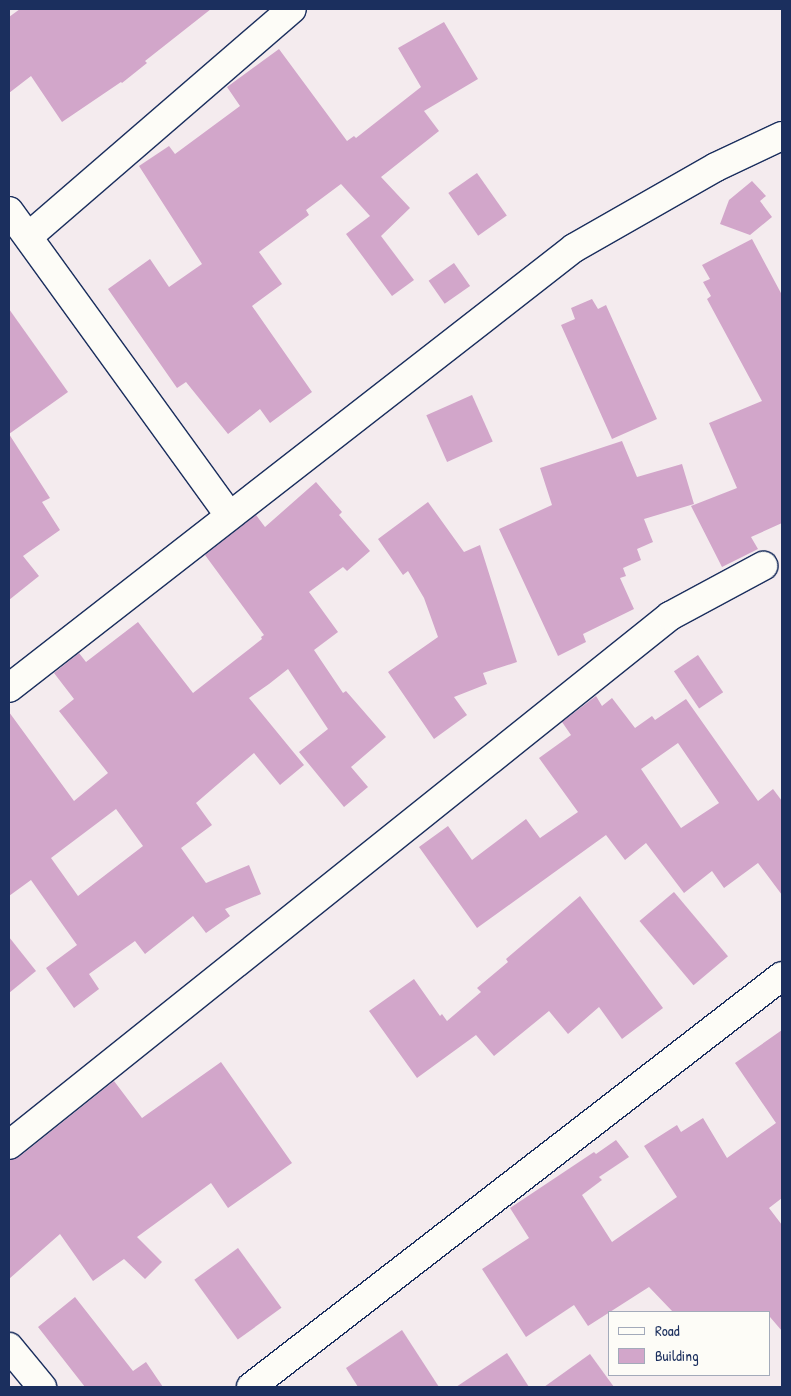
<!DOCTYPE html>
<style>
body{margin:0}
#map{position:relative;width:791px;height:1396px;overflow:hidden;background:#f4ebee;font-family:"Patrick Hand",sans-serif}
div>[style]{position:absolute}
.building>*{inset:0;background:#d2a6ca;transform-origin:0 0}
.roads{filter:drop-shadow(1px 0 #1b2f5e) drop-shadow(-1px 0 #1b2f5e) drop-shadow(0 1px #1b2f5e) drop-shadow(0 -1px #1b2f5e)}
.street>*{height:28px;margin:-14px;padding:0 14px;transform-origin:14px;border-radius:14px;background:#fdfcf7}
span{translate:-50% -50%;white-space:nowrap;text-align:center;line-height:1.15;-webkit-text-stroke:5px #fdfcf7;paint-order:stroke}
.frame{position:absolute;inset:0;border:10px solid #1b2f5e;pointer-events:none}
.legend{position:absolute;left:608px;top:1311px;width:162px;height:65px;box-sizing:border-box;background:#fdfcf7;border:1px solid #a3aaba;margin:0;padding:6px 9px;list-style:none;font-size:15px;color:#1b2f5e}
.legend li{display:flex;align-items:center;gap:10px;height:25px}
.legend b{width:25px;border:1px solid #a3aaba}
</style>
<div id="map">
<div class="building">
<div style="clip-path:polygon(20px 9px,211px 9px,145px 61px,147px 63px,122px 83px,121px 82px,62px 122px,31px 76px,9px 93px,9px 17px)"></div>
<div style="clip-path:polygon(444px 22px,478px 79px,424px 111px,439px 131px,381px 177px,410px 208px,381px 236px,414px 280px,392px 296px,346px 234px,370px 216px,341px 184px,306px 210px,309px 215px,259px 252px,282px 284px,252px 306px,312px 392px,270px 423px,260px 409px,228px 434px,186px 382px,177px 388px,108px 289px,150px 259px,169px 287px,202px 264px,139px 166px,169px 146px,175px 154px,240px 106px,227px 87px,279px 49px,347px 141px,354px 136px,356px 138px,421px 87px,398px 48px)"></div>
<div style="left:477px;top:173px;width:52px;height:35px;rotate:55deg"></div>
<div style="clip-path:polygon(752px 181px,766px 196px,760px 201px,772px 217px,750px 235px,720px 224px,729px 200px)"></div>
<div style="clip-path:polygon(752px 239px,782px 295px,782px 523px,751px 537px,758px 549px,722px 567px,691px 506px,737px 488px,709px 423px,762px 401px,707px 299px,711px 296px,703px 282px,710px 279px,702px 265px)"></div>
<div style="left:454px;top:263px;width:28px;height:31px;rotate:55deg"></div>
<div style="clip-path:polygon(592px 299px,598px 309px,606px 305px,657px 419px,612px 439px,561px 325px,575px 319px,571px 308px)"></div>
<div style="clip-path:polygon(9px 309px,68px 392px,9px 434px)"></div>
<div style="left:472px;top:395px;width:51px;height:50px;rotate:66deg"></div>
<div style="clip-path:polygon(9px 434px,50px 498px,42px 502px,60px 530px,23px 556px,39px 576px,9px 600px)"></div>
<div style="clip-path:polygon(622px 441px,637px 477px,682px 464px,694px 504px,644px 519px,653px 542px,637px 549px,641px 560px,623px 568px,626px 576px,620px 578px,634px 609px,583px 634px,586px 642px,558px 656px,499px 529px,552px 505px,540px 468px)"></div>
<div style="clip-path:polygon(evenodd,316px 482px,342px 512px,339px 515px,370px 551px,347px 571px,343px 567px,309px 592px,338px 632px,314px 650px,343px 693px,346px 691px,386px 737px,351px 767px,368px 787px,344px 807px,299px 752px,328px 729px,288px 669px,269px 684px,249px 698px,304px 765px,280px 785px,254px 753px,196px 803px,212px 825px,181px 848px,206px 883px,249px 865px,261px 894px,225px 909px,230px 916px,206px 933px,193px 916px,145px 954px,135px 941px,89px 974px,99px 989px,74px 1008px,46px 968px,77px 945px,31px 880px,9px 896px,9px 712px,74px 801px,108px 773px,59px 711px,74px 699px,54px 673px,79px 653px,86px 662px,138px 622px,193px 693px,262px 639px,261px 637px,264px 635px,205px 555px,256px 515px,265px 527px,316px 482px,116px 809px,143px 846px,78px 896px,51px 858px,116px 809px)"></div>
<div style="clip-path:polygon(428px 502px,464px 552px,480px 545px,517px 662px,483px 673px,487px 684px,454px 697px,467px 715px,434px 739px,388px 672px,438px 637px,424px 598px,408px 571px,403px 575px,378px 539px)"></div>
<div style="left:698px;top:655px;width:45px;height:29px;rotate:56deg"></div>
<div style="clip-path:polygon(evenodd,596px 696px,602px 706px,612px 698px,635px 728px,652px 716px,655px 720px,686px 699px,758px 801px,773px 789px,782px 801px,782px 895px,758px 863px,724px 888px,712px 871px,684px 893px,646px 843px,625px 860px,606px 835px,477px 928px,419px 847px,448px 826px,472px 860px,526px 819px,540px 838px,578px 812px,539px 758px,571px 735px,562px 722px,596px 696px,678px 743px,719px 803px,681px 828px,641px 769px,678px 743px)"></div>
<div style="left:674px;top:892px;width:84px;height:45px;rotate:50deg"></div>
<div style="clip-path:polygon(580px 896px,663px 1008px,622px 1039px,599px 1007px,568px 1034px,549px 1011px,494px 1056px,476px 1035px,417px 1078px,369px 1011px,414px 979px,440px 1016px,442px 1014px,447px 1021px,481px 992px,477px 988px,508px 962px,506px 959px)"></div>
<div style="clip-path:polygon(9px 937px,36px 971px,9px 993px)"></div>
<div style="clip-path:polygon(782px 1030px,782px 1198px,769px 1208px,782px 1225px,782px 1331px,770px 1317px,770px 1312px,673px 1312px,649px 1287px,588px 1326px,574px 1305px,526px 1337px,482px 1269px,529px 1238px,510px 1208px,594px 1152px,596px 1154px,616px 1140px,629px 1157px,599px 1177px,602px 1180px,582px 1195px,612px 1242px,677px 1197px,644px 1146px,677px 1125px,681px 1132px,703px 1118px,727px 1158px,776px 1123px,735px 1063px)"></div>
<div style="clip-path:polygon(221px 1062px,292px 1163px,228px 1208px,211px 1183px,137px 1237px,162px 1262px,145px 1279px,124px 1259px,93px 1281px,60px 1234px,9px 1279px,9px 1160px,19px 1157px,114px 1081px,142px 1118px)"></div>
<div style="left:238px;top:1248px;width:74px;height:54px;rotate:54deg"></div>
<div style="clip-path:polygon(75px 1297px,133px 1371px,146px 1362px,163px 1387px,85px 1387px,38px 1327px)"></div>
<div style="clip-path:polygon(402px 1330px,439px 1387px,358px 1387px,346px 1368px)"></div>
<div style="clip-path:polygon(507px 1353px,529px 1387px,456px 1387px)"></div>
<div style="clip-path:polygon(590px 1354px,614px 1387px,544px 1387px)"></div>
</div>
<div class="roads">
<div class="street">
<div style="left:9px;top:211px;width:375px;rotate:54.1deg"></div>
<div style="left:29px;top:236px;width:347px;rotate:-40.8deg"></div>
<div style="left:9px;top:688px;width:716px;rotate:-37.91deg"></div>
<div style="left:574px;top:248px;width:163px;rotate:-29.7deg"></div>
<div style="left:716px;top:167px;width:73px;rotate:-25.2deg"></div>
<div style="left:9px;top:1145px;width:847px;rotate:-38.67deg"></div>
<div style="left:670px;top:616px;width:106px;rotate:-28.3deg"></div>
<div style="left:9px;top:1347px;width:52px;rotate:50.5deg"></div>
<div style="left:251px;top:1387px;width:671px;rotate:-37.74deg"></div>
</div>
</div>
<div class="frame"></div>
<ul class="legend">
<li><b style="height:6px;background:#fdfcf7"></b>Road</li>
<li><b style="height:14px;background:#d2a6ca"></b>Building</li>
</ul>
</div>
